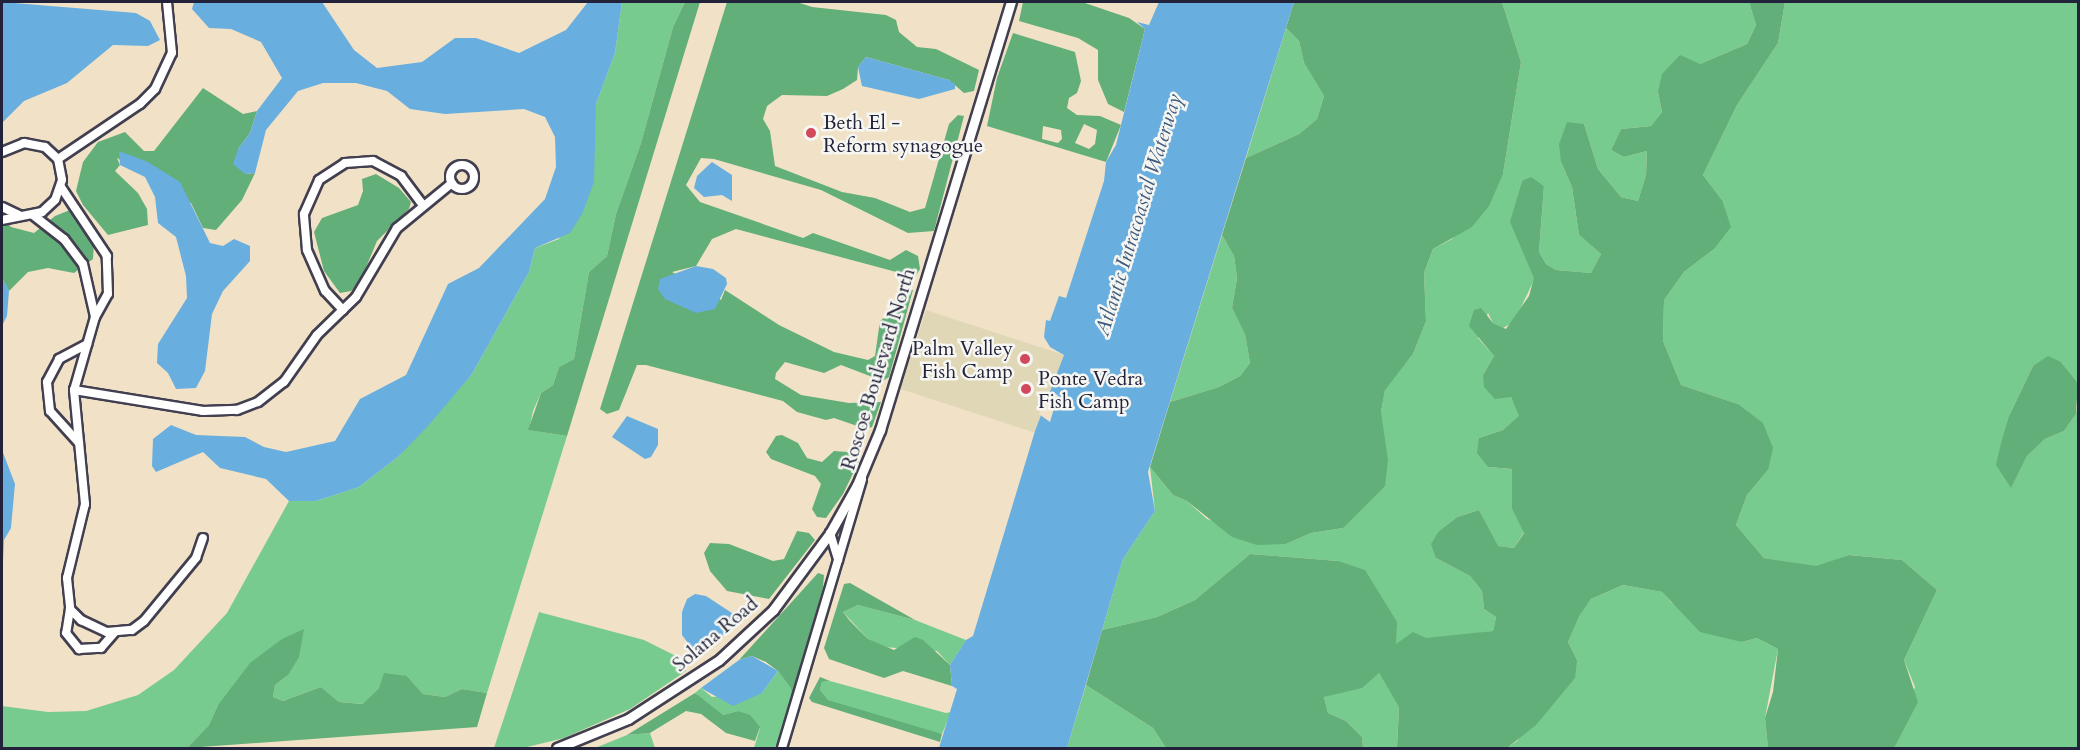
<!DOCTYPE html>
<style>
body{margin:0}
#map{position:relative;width:2080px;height:750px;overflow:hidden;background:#f1e2c7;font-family:Cardo,serif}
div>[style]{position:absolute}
.built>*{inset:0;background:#e0d7b7;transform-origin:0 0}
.green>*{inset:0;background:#78cb8e}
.forest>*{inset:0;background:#62af79}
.water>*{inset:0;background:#68aedf}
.pier>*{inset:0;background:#f1e2c7}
.roads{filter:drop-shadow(2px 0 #413f50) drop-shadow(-2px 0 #413f50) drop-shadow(0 2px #413f50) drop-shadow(0 -2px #413f50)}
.minor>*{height:8px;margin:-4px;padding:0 4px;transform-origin:4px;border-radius:4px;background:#fff}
.minor>.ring{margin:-4px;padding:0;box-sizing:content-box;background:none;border:8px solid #fff;border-radius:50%}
.tertiary>*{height:9px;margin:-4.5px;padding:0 4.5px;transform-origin:4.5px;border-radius:4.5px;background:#fff}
.dots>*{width:16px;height:16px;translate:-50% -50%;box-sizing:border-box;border:3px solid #f6f6f2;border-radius:50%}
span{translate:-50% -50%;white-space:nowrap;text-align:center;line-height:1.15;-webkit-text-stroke:5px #f6f6f2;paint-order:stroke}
.poi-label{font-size:20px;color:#22223b}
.left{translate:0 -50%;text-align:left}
.right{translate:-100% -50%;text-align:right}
.street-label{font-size:20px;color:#22223b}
.water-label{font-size:21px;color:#3e5a7d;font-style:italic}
.frame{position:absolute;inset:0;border:3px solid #22223b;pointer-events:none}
</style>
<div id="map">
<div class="built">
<div style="left:926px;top:310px;width:145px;height:83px;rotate:18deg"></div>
</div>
<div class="green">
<div style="clip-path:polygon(622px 2px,685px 2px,673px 27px,641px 143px,616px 214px,607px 256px,589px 272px,574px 359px,559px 367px,553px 385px,541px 393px,533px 411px,529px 430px,567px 436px,487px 693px,462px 689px,445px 697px,423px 694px,407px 676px,379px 688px,364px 704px,339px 702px,321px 687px,283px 701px,273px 697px,275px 685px,288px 675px,218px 705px,209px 725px,187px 748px,2px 748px,2px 706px,48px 712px,86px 711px,138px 695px,174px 670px,227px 613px,289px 501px,316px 501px,359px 487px,399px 456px,472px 374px,529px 272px,535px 248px,559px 239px,593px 129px,596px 104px,615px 53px)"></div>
<div style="clip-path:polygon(1502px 2px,1749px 2px,1756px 25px,1747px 44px,1700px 64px,1658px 92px,1662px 112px,1651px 126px,1621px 129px,1611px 150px,1624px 157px,1647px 151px,1646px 175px,1638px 201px,1621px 197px,1598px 169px,1584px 124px,1561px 162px,1572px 187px,1579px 235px,1601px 254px,1591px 273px,1556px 270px,1546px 264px,1539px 252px,1544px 186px,1522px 181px,1511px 222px,1535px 278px,1514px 322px,1503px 328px,1493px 323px,1488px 313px,1478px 338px,1494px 356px,1483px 375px,1511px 397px,1520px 416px,1503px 430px,1479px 438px,1488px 467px,1512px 469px,1512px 509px,1524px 532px,1514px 548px,1497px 546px,1479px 510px,1457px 517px,1439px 531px,1436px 558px,1470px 576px,1482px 591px,1484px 609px,1496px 617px,1493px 631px,1395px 645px,1338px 561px,1250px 554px,1195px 600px,1157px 617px,1102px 630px,1123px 559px,1155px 511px,1150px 467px,1173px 495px,1187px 501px,1207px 519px,1286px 544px,1311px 533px,1343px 528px,1381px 412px,1385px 389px,1413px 354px,1426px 321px,1424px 273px,1433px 249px,1452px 239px,1503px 174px,1521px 62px)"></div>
<div style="clip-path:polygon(1785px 2px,2078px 2px,2078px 383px,2061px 362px,2033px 366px,2009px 416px,2011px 487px,2027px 456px,2045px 439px,2064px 431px,2076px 414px,2078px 400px,2078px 748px,1894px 748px,1915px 687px,1904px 660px,1937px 590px,1902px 560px,1849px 555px,1816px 567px,1764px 558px,1736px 525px,1747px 495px,1768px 470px,1738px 404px,1681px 385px,1663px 341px,1664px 300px,1684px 272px,1714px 249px,1722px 200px,1703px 175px,1737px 105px,1778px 43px)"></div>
<div style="clip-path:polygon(1286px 28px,1299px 41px,1304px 63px,1324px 96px,1317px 119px,1299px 134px,1246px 158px)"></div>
<div style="clip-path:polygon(1222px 235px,1234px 256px,1237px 278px,1232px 308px,1245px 333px,1250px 363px,1240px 376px,1219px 387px,1170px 402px)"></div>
<div style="clip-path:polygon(1623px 585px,1662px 592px,1672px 603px,1742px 642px,1757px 638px,1778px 649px,1765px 718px,1768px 748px,1507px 748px,1517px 741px,1577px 660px,1568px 642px,1578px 616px,1591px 599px)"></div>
<div style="clip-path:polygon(858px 605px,915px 620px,966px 640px,950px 665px,937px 651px,883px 647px,868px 639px,843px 612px)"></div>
<div style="clip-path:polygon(539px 612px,644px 640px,678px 657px,686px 671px,630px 709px,564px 738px,523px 748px,494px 748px)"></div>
<div style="clip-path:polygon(778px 671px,792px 688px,792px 695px,777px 748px,754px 748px,760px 728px,738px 711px,723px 715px,715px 712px,695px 693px,701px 688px,712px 697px,762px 693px)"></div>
<div style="clip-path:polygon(1379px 673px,1399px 706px,1397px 748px,1363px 748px,1362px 737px,1346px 721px,1328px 713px,1324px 697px)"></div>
<div style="clip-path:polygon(830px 681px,946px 713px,951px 712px,942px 734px,922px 730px,827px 700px,820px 690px,822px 682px)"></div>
<div style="clip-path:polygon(1086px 685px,1153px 728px,1166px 748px,1067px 748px)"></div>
<div style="clip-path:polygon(650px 733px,655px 748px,595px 748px,627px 735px)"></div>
</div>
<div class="forest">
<div style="clip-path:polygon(685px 2px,700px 2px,567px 436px,528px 430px,541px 393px,553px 385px,559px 367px,574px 359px,589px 272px,607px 256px,616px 214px,641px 143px,673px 27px)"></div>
<div style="clip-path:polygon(727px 2px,797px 2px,812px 7px,886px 15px,896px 20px,899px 32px,917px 47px,936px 49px,979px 70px,974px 91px,964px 93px,949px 80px,866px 57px,858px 67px,857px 80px,843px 89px,827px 96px,782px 95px,767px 106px,763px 119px,770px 131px,775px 166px,842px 192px,875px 198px,910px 212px,925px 208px,949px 124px,958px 115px,964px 116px,934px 231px,908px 233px,821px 190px,714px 159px,701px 158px,686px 185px,700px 202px,803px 238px,813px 233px,890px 260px,906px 250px,918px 256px,920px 269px,915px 277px,736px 229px,712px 239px,696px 266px,672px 272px,721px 300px,725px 290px,779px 325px,834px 352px,868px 360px,875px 356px,880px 321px,894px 310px,906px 290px,913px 290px,889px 377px,883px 381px,841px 365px,824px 373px,785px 362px,776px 373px,775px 379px,801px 395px,849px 403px,881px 402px,872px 427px,866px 429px,834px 418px,826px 420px,797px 412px,783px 401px,646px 365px,637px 365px,619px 410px,607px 414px,600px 409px)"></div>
<div style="clip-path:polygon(1023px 2px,1082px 2px,1129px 18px,1145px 29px,1124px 112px,1108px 104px,1098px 80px,1098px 50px,1078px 38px,1019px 21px)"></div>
<div style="clip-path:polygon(1294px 2px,1502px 2px,1521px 62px,1503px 174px,1489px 206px,1472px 227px,1433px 249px,1424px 273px,1426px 321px,1413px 354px,1385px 390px,1381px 412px,1388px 460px,1385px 486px,1343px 528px,1311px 533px,1286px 544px,1257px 545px,1232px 537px,1187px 501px,1173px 495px,1150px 467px,1170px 402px,1219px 387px,1240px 376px,1250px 363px,1245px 334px,1232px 308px,1237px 278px,1234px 256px,1222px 235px,1246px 158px,1299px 134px,1317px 119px,1324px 96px,1304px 63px,1299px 41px,1286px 28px)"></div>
<div style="clip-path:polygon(1749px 2px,1785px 2px,1778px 43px,1737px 105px,1703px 175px,1722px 200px,1731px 227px,1714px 249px,1684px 272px,1664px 300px,1663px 341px,1681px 385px,1738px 404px,1763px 423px,1773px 448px,1768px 470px,1747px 495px,1736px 525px,1764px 558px,1816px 566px,1849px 555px,1902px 560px,1937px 590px,1904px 660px,1918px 702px,1894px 748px,1768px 748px,1765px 718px,1773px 692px,1778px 649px,1757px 638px,1742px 642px,1700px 632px,1662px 592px,1623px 585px,1591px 599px,1579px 616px,1568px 642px,1577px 660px,1575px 678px,1536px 725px,1507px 748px,1397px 748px,1399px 707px,1379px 673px,1362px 688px,1324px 697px,1328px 713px,1346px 721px,1362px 737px,1363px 748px,1166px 748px,1153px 728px,1086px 685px,1102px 630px,1157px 617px,1195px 600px,1250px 554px,1338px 561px,1365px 570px,1397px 622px,1396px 644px,1413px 632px,1426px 638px,1493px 631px,1496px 617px,1484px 609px,1482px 591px,1470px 576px,1436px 558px,1431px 544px,1439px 531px,1457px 517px,1479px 510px,1498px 546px,1514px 548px,1524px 533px,1512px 509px,1512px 469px,1488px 467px,1477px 453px,1479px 438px,1503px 430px,1519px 416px,1511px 397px,1495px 399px,1484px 387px,1483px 375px,1494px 356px,1469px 326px,1474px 310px,1481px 308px,1493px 323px,1506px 329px,1529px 296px,1534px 278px,1510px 222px,1522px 181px,1531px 177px,1544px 186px,1539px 252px,1546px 264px,1556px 270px,1591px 273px,1601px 254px,1579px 235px,1572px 187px,1561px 162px,1559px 144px,1567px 122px,1584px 124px,1598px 169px,1621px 197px,1638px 201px,1646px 175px,1647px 151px,1624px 157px,1611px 150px,1621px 129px,1651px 126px,1662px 112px,1658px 92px,1662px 74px,1680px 55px,1700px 64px,1747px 44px,1756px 25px)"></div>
<div style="clip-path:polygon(evenodd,1013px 33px,1075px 52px,1081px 81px,1077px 93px,1069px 98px,1067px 108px,1077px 115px,1100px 116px,1121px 125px,1106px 162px,987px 126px,997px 78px,1013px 33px,1084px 124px,1097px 130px,1095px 144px,1089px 149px,1075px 143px,1084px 124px,1013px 33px,1043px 126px,1061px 130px,1062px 139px,1058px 143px,1042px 139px,1043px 126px)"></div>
<div style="clip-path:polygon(203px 88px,243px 114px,257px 111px,250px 133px,238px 149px,245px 174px,255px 173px,242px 200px,216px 230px,203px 228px,191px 203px,117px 158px,120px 165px,115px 171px,138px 193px,147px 209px,148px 225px,108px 235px,83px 205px,76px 191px,83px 162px,98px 142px,125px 132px,144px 151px,154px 151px)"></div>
<div style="clip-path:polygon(376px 174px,399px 188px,411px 202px,409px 209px,377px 241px,360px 282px,351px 291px,340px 293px,324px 271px,314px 232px,322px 218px,358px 205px,363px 191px,362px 179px)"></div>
<div style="clip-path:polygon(70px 210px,94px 243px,93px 259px,74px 273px,48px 268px,28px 272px,9px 291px,2px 278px,2px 217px,11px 227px,34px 233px,55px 216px)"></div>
<div style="clip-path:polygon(2048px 356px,2061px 362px,2078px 383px,2076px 414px,2064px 431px,2045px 439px,2027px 456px,2011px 488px,1996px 465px,2001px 443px,2009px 416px,2033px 366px)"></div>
<div style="clip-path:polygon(782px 435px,798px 443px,807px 458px,822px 462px,834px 451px,847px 452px,859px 461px,843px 494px,826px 518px,817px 517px,812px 509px,821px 484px,815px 476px,771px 459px,766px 452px,776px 436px)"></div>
<div style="clip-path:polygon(797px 531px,809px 533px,815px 540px,769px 599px,727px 591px,710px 571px,704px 553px,710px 543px,729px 544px,773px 561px,784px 559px)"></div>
<div style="clip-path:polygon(818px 573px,824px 575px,823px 588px,792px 695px,791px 688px,778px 671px,766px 662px,752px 656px,739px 660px)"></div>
<div style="clip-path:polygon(850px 583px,915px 620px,858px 605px,843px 612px,850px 621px,868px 639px,894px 650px,915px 637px,923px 640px,950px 665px,952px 686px,903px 671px,884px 678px,829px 659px,824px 648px,844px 584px)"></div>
<div style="clip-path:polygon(304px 629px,299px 657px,288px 675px,275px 685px,273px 697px,283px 701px,321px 687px,339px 702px,363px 704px,379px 688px,384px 673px,407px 676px,423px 694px,445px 697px,462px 689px,487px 693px,477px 727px,187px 748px,209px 725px,218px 705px,250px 663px,282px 639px)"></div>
<div style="clip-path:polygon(820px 677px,830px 681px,822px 682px,820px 690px,828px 700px,942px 734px,940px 742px,812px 702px,809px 698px)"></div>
<div style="clip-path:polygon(695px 693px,723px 715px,738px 711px,750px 715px,760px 727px,755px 741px,726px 733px,701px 714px,686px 711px,650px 733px,627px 735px)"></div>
</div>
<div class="water">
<div style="clip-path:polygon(2px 2px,136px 13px,150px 21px,160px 40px,148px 46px,113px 45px,67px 83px,24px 101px,2px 123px)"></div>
<div style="clip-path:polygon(194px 2px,322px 2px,354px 50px,377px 68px,422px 62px,455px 38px,476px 38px,519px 53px,566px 30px,588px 2px,622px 2px,615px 53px,596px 104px,594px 182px,582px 214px,570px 233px,535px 248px,529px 272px,472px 374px,428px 426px,399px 456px,359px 487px,316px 501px,289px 501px,266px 479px,220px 468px,203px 452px,156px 472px,152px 466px,153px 439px,171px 425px,196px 435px,245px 437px,264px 447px,286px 452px,335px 441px,360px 399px,406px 375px,448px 284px,479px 268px,545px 199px,556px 167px,555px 137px,545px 117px,524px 109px,445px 114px,410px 109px,387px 91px,356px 83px,323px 83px,298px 91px,266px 130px,255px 173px,245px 174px,233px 164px,238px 149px,250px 133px,257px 111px,282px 78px,261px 42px,231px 29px,209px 28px,192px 9px)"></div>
<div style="clip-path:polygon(1159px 2px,1294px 2px,1148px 472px,1155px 511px,1123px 559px,1067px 748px,939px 748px,957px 689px,952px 686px,950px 665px,966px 640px,973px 636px,1035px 431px,1064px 355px,1050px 347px,1044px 337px,1046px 320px,1050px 321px,1059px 296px,1066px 298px,1104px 181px,1106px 162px,1116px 145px,1145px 29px,1137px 22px,1149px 25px)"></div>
<div style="clip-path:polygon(866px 57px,949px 80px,955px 84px,955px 89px,919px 99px,862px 86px,858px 67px)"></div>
<div style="clip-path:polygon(119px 151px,148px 162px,180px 182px,210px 243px,223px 246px,234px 239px,250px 246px,250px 261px,223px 291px,212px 314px,205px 371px,196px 388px,176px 389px,168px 373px,157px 363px,158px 344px,187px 298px,186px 276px,176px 237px,158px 223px,155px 197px,145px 177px,120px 165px)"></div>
<div style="clip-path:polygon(712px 162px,732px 175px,732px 201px,722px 195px,704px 197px,694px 188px,697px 176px)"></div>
<div style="clip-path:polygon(696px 266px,713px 269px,726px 278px,727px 284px,715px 309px,696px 313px,665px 299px,658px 289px,660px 279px)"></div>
<div style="clip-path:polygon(2px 278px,9px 291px,7px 316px,2px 326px)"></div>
<div style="clip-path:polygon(627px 416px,658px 429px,658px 445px,651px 457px,645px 459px,612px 437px)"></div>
<div style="clip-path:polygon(2px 450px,15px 484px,11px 528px,4px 540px,2px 585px)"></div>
<div style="clip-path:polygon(695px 594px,706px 596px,741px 619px,705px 651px,691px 647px,682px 635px,682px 612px,687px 599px)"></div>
<div style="clip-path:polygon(752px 656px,778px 671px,762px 693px,733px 706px,701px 688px,739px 660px)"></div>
</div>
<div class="pier">
<div style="clip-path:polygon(1047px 392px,1058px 395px,1050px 422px,1039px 414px)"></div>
</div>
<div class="roads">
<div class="minor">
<div style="left:2px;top:152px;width:24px;rotate:-22deg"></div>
<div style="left:24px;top:143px;width:21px;rotate:11deg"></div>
<div style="left:45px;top:147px;width:18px;rotate:43deg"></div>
<div style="left:58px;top:159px;width:21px;rotate:79deg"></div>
<div style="left:62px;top:180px;width:21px;rotate:109deg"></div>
<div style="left:55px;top:200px;width:18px;rotate:137deg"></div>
<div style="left:42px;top:212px;width:41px;rotate:168.7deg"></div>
<div style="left:58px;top:159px;width:99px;rotate:-33.9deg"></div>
<div style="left:140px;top:104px;width:21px;rotate:-45deg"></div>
<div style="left:155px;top:89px;width:40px;rotate:-65deg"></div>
<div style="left:172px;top:53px;width:51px;rotate:-95.6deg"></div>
<div class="ring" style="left:450px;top:165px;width:16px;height:16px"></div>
<div style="left:2px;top:207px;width:19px;rotate:25deg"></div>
<div style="left:33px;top:215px;width:39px;rotate:38deg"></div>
<div style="left:64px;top:239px;width:31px;rotate:53deg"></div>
<div style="left:83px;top:264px;width:54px;rotate:77.2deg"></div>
<div style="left:95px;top:317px;width:26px;rotate:-61deg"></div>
<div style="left:108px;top:294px;width:38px;rotate:-92deg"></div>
<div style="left:107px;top:256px;width:83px;rotate:-123.7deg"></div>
<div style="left:343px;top:310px;width:26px;rotate:-133deg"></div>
<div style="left:325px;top:291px;width:45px;rotate:-113.7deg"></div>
<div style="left:307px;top:250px;width:36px;rotate:-95deg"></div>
<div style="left:304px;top:214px;width:37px;rotate:-66deg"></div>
<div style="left:319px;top:180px;width:31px;rotate:-33deg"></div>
<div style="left:345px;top:163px;width:28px;rotate:-4deg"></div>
<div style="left:373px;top:161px;width:32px;rotate:28deg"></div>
<div style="left:401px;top:176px;width:36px;rotate:53deg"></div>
<div style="left:95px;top:317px;width:76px;rotate:106deg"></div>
<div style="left:74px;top:390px;width:115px;rotate:84.5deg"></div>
<div style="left:85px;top:504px;width:76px;rotate:103.7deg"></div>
<div style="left:67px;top:578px;width:31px;rotate:84deg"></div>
<div style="left:70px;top:609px;width:16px;rotate:45deg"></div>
<div style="left:81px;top:620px;width:29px;rotate:25deg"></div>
<div style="left:107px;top:632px;width:25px;rotate:-5deg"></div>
<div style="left:132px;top:630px;width:15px;rotate:-37deg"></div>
<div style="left:144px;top:621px;width:82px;rotate:-50.5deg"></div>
<div style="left:196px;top:558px;width:21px;rotate:-71deg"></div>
<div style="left:74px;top:390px;width:131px;rotate:9.2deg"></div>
<div style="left:203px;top:411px;width:34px;rotate:-2deg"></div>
<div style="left:237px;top:410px;width:22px;rotate:-21deg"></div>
<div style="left:258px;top:402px;width:33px;rotate:-38deg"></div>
<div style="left:284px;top:382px;width:57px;rotate:-54.9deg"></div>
<div style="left:317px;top:335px;width:54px;rotate:-44.3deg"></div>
<div style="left:356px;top:297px;width:80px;rotate:-59.3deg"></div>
<div style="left:397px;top:228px;width:71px;rotate:-39.3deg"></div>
<div style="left:79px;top:443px;width:43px;rotate:-132.2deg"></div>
<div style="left:50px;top:411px;width:29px;rotate:-96deg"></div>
<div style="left:47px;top:382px;width:26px;rotate:-62deg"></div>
<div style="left:59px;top:359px;width:32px;rotate:-28deg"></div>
<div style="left:830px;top:533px;width:28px;rotate:73deg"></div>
<div style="left:70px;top:609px;width:24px;rotate:99deg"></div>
<div style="left:66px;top:633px;width:21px;rotate:51deg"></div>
<div style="left:79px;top:649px;width:22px;rotate:-3deg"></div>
<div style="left:101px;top:648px;width:20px;rotate:-49deg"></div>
<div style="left:782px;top:748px;width:280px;rotate:-73.4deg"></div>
</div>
<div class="tertiary">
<div style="left:557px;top:748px;width:77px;rotate:-22.2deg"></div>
<div style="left:628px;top:719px;width:108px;rotate:-33deg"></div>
<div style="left:719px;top:660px;width:74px;rotate:-42.8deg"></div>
<div style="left:773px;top:610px;width:96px;rotate:-53.5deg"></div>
<div style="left:830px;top:533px;width:55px;rotate:-60.6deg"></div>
<div style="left:857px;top:485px;width:60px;rotate:-67.3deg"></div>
<div style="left:880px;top:430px;width:448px;rotate:-73deg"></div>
</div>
</div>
<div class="dots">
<div style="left:811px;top:133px;background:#d1495b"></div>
<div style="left:1025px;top:359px;background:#d1495b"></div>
<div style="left:1026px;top:389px;background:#d1495b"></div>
</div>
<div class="poi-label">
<span class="left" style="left:823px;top:134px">Beth El -<br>Reform synagogue</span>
<span class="right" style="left:1013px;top:360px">Palm Valley<br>Fish Camp</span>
<span class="left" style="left:1038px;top:390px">Ponte Vedra<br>Fish Camp</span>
</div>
<div class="street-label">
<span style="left:878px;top:369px;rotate:-73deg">Roscoe Boulevard North</span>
<span style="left:715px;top:634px;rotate:-40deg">Solana Road</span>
</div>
<div class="water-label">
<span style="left:1139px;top:215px;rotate:-73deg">Atlantic Intracoastal Waterway</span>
</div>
<div class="frame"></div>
</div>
